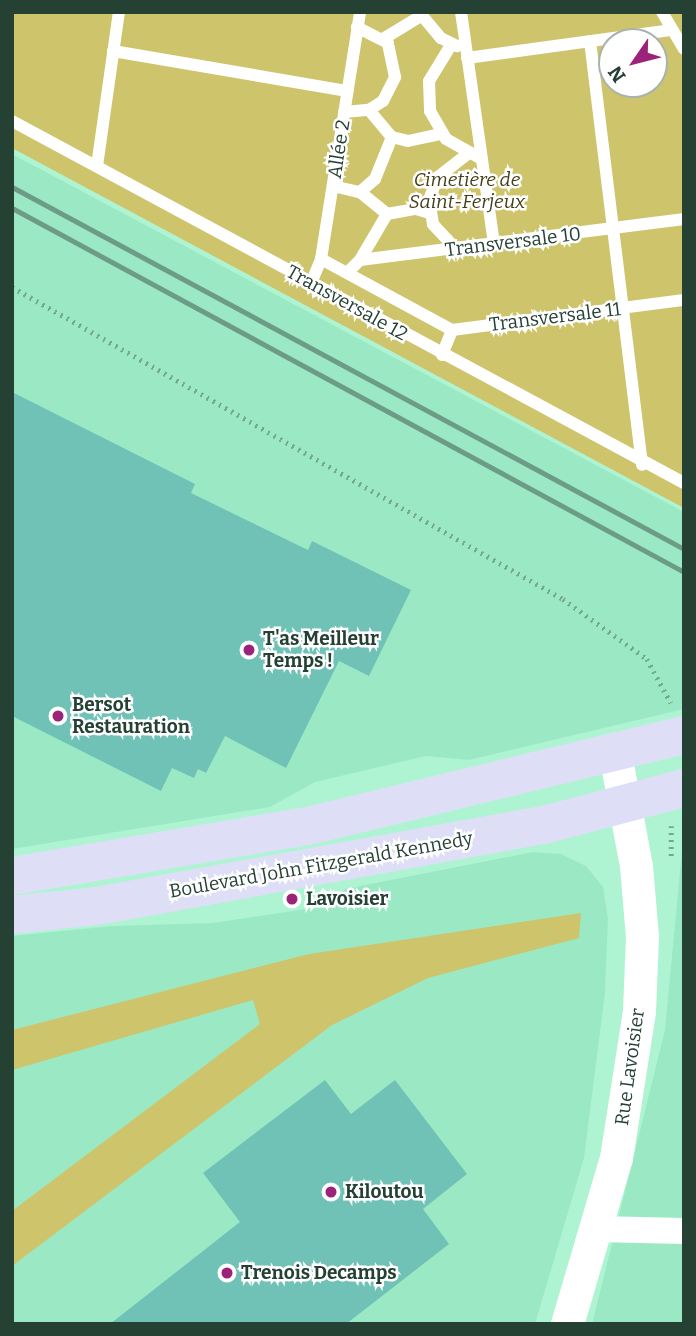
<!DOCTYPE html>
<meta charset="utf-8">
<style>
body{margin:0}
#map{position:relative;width:696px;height:1336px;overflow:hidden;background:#aff4d2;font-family:Bitter,serif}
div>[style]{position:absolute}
.built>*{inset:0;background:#9be9c4}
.green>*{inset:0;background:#cdc46b}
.building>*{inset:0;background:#6fc2b5}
.path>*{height:4.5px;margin-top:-2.25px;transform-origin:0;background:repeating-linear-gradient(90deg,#74a88f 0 2px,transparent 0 7px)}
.service>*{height:12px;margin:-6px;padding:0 6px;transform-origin:6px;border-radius:6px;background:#fff}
.minor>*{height:26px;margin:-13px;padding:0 13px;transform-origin:13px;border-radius:13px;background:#fff}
.tertiary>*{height:33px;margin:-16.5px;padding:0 16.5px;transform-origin:16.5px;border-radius:16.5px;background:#fff}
.primary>*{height:38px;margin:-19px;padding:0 19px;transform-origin:19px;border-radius:19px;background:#dedff7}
.rail>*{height:5px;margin:-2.5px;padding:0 2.5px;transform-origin:2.5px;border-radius:2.5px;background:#6c9c85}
.dots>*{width:19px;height:19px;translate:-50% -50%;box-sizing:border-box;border:4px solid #fff;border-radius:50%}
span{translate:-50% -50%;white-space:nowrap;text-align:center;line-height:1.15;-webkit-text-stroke:5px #fff;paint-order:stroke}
.street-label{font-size:19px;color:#254134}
.park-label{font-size:19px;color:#433f18;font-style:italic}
.poi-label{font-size:19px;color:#254134;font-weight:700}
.left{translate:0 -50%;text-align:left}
.frame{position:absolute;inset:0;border:14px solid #254134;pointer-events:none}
.north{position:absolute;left:598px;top:28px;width:70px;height:70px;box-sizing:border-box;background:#fff;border:2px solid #a8b3ae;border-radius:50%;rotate:235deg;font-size:19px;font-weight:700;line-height:28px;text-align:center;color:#254134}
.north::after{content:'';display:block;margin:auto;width:24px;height:32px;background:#9d2279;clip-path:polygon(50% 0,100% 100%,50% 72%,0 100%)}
</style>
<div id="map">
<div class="built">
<div style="clip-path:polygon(12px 154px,684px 512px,684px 709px,469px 760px,426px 756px,315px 782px,270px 807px,12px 849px)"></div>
<div style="clip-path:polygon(684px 829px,684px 1324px,592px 1324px,665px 1030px)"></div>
<div style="clip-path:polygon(533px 852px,561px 854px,586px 866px,603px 887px,608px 919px,605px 993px,584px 1158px,535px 1324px,12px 1324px,12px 936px,113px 926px,212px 923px,320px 907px,345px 889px)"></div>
</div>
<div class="green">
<div style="clip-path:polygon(evenodd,12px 12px,684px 12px,684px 508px,12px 148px,12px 12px,612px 42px,654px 42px,654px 84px,612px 84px,612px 42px)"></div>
<div style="clip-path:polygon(581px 913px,579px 938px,428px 978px,332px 1025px,12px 1266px,12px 1211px,260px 1024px,253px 1000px,12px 1070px,12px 1030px,309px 954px)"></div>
</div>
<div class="building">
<div style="clip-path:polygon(12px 392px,195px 484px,191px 493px,308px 550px,312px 541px,411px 590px,369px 676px,339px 661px,286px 768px,225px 736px,206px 773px,198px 769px,194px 778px,172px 768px,161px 791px,12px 716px)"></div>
<div style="clip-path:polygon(325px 1080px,351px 1114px,395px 1080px,467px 1174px,423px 1209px,449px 1244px,346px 1324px,110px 1324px,240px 1222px,203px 1173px)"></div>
</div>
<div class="path">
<div style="left:12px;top:287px;width:633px;rotate:29.52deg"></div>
<div style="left:563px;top:599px;width:103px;rotate:35.5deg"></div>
<div style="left:647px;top:659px;width:50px;rotate:61.4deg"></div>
<div style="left:671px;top:856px;width:30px;rotate:-90deg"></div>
</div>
<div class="service">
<div style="left:419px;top:12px;width:34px;rotate:50deg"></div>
<div style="left:441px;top:38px;width:18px;rotate:27deg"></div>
<div style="left:461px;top:12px;width:234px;rotate:81.9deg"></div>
<div style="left:662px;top:12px;width:43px;rotate:59.3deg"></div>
<div style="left:383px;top:39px;width:44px;rotate:-31.2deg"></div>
<div style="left:590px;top:41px;width:427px;rotate:83deg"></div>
<div style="left:451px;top:45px;width:42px;rotate:121.4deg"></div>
<div style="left:429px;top:81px;width:30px;rotate:88deg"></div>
<div style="left:430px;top:111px;width:32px;rotate:60deg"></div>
<div style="left:446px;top:139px;width:41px;rotate:29.1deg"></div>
<div style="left:113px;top:51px;width:238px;rotate:9.7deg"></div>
<div style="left:467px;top:58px;width:207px;rotate:-7.8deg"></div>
<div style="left:369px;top:110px;width:35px;rotate:50deg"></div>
<div style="left:392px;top:137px;width:16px;rotate:14deg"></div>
<div style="left:408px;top:141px;width:35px;rotate:-12deg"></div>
<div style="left:344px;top:112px;width:25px;rotate:-5deg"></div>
<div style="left:369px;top:110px;width:17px;rotate:-33deg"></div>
<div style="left:383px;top:101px;width:27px;rotate:-63deg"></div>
<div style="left:395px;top:77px;width:35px;rotate:-102deg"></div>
<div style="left:388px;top:43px;width:35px;rotate:-153deg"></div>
<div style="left:12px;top:121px;width:763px;rotate:28.31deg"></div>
<div style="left:97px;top:166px;width:156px;rotate:-81.9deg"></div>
<div style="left:333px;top:186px;width:28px;rotate:13deg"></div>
<div style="left:360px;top:192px;width:35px;rotate:39deg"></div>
<div style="left:360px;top:192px;width:20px;rotate:-41deg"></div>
<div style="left:375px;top:179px;width:45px;rotate:-68deg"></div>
<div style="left:456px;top:249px;width:34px;rotate:-133deg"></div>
<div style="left:433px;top:224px;width:24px;rotate:-99deg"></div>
<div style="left:429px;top:200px;width:25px;rotate:-69deg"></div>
<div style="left:438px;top:177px;width:37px;rotate:-38deg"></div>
<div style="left:321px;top:259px;width:149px;rotate:28.5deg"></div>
<div style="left:360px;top:260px;width:53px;rotate:-59.6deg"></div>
<div style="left:387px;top:214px;width:29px;rotate:-10deg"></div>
<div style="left:416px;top:209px;width:15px;rotate:16deg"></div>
<div style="left:347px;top:273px;width:18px;rotate:-45deg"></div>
<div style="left:360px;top:260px;width:327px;rotate:-7.2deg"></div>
<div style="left:311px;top:283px;width:26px;rotate:-67deg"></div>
<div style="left:321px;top:259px;width:250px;rotate:-81deg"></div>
<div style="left:442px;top:355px;width:27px;rotate:-68deg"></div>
<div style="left:452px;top:330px;width:234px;rotate:-7.4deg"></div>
</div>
<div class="minor">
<div style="left:596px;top:1229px;width:88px;rotate:1.3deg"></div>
</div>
<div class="tertiary">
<div style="left:567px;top:1324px;width:173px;rotate:-73.6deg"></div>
<div style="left:616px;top:1158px;width:149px;rotate:-81.1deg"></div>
<div style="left:639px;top:1011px;width:74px;rotate:-87.7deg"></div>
<div style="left:642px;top:937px;width:71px;rotate:-94.8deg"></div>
<div style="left:636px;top:866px;width:114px;rotate:-100.6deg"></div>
</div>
<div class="primary">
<div style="left:12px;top:876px;width:300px;rotate:-9.6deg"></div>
<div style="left:308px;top:826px;width:387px;rotate:-13.6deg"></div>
<div style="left:12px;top:915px;width:85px;rotate:-6deg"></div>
<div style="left:97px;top:906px;width:454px;rotate:-10.3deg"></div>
<div style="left:544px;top:825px;width:145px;rotate:-14.8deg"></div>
</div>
<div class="rail">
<div style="left:12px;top:187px;width:763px;rotate:28.31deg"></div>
<div style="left:12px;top:208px;width:764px;rotate:28.44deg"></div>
</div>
<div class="dots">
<div style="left:249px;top:650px;background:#9d2279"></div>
<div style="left:58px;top:716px;background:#9d2279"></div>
<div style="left:292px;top:899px;background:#9d2279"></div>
<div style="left:331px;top:1192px;background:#9d2279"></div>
<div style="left:227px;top:1273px;background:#9d2279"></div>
</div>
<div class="street-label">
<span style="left:339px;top:149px;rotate:-81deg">Allée 2</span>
<span style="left:513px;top:242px;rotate:-7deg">Transversale 10</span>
<span style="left:347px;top:303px;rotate:29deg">Transversale 12</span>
<span style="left:555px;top:317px;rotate:-7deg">Transversale 11</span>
<span style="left:321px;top:865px;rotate:-10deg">Boulevard John Fitzgerald Kennedy</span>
<span style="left:630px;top:1067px;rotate:-82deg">Rue Lavoisier</span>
</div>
<div class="park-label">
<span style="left:467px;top:191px">Cimetière de<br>Saint-Ferjeux</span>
</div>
<div class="poi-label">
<span class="left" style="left:263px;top:650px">T'as Meilleur<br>Temps !</span>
<span class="left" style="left:72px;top:716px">Bersot<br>Restauration</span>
<span class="left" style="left:306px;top:899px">Lavoisier</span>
<span class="left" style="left:345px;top:1192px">Kiloutou</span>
<span class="left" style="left:241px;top:1273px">Trenois Decamps</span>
</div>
<div class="frame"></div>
<div class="north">N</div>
</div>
